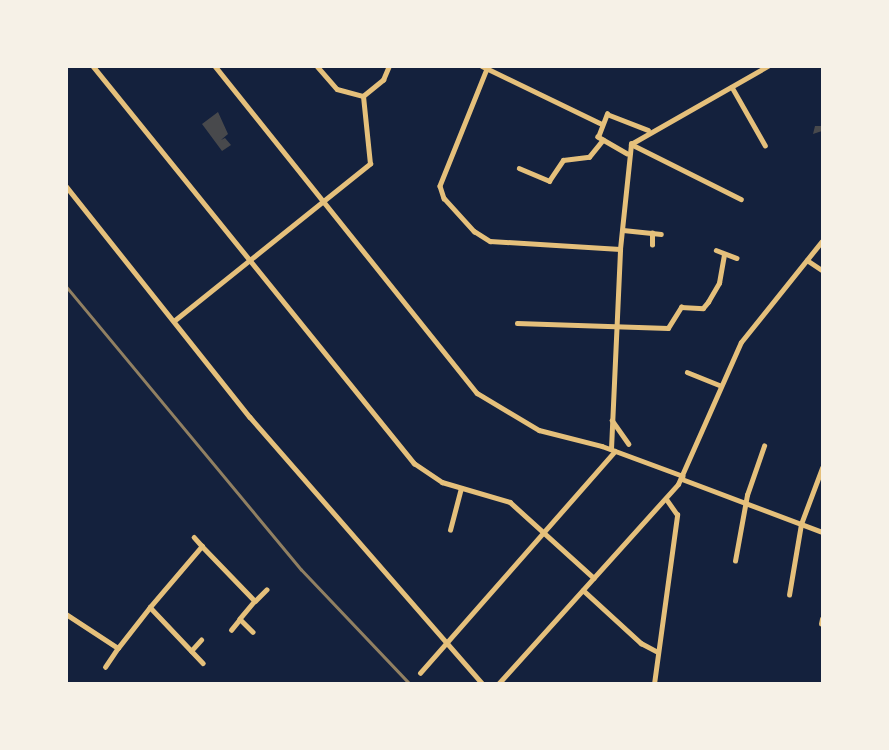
<!DOCTYPE html>
<style>
body{margin:0}
#map{position:relative;width:889px;height:750px;overflow:hidden;background:#14213d;font-family:"Open Sans",sans-serif}
div>[style]{position:absolute}
.building>*{inset:0;background:#48494c}
.minor>*{height:4.5px;margin:-2.25px;padding:0 2.25px;transform-origin:2.25px;border-radius:2.25px;background:#e5c07b}
.tertiary>*{height:5px;margin:-2.5px;padding:0 2.5px;transform-origin:2.5px;border-radius:2.5px;background:#e5c07b}
.rail>*{height:2.5px;margin:-1.25px;padding:0 1.25px;transform-origin:1.25px;border-radius:1.25px;background:#918062}
span{translate:-50% -50%;white-space:nowrap;text-align:center;line-height:1.15;-webkit-text-stroke:5px #f6f1e7;paint-order:stroke}
.frame{position:absolute;inset:0;border:68px solid #f6f1e7;pointer-events:none}
</style>
<div id="map">
<div class="building">
<div style="clip-path:polygon(218px 112px,228px 134px,221px 140px,225px 138px,231px 145px,222px 151px,202px 124px)"></div>
<div style="clip-path:polygon(815px 126px,822px 126px,822px 131px,813px 134px)"></div>
</div>
<div class="minor">
<div style="left:93px;top:66px;width:511px;rotate:51.04deg"></div>
<div style="left:414px;top:463px;width:34px;rotate:34deg"></div>
<div style="left:442px;top:482px;width:71px;rotate:16.4deg"></div>
<div style="left:510px;top:502px;width:113px;rotate:42.1deg"></div>
<div style="left:215px;top:66px;width:419px;rotate:51.3deg"></div>
<div style="left:477px;top:393px;width:72px;rotate:30.8deg"></div>
<div style="left:539px;top:430px;width:65px;rotate:14.3deg"></div>
<div style="left:602px;top:446px;width:86px;rotate:20.3deg"></div>
<div style="left:317px;top:66px;width:30px;rotate:49deg"></div>
<div style="left:337px;top:89px;width:27px;rotate:15deg"></div>
<div style="left:363px;top:96px;width:26px;rotate:-39deg"></div>
<div style="left:383px;top:80px;width:15px;rotate:-67deg"></div>
<div style="left:482px;top:66px;width:131px;rotate:25.8deg"></div>
<div style="left:487px;top:69px;width:126px;rotate:111.9deg"></div>
<div style="left:440px;top:186px;width:13px;rotate:72deg"></div>
<div style="left:444px;top:198px;width:45px;rotate:47.7deg"></div>
<div style="left:474px;top:231px;width:19px;rotate:32deg"></div>
<div style="left:490px;top:241px;width:130px;rotate:3.5deg"></div>
<div style="left:732px;top:87px;width:67px;rotate:60.4deg"></div>
<div style="left:631px;top:144px;width:123px;rotate:26.6deg"></div>
<div style="left:627px;top:154px;width:34px;rotate:-150deg"></div>
<div style="left:598px;top:137px;width:25px;rotate:-69deg"></div>
<div style="left:607px;top:114px;width:44px;rotate:21.3deg"></div>
<div style="left:519px;top:168px;width:33px;rotate:23deg"></div>
<div style="left:549px;top:181px;width:25px;rotate:-56deg"></div>
<div style="left:563px;top:160px;width:26px;rotate:-7deg"></div>
<div style="left:589px;top:157px;width:22px;rotate:-51deg"></div>
<div style="left:66px;top:186px;width:295px;rotate:51.5deg"></div>
<div style="left:250px;top:417px;width:354px;rotate:48.9deg"></div>
<div style="left:623px;top:230px;width:38px;rotate:6deg"></div>
<div style="left:652px;top:245px;width:12px;rotate:-90deg"></div>
<div style="left:716px;top:250px;width:22px;rotate:21deg"></div>
<div style="left:807px;top:260px;width:18px;rotate:34deg"></div>
<div style="left:175px;top:320px;width:250px;rotate:-38.7deg"></div>
<div style="left:370px;top:164px;width:68px;rotate:-95.9deg"></div>
<div style="left:517px;top:323px;width:151px;rotate:1.9deg"></div>
<div style="left:668px;top:328px;width:25px;rotate:-58deg"></div>
<div style="left:681px;top:307px;width:22px;rotate:3deg"></div>
<div style="left:703px;top:308px;width:8px;rotate:-50deg"></div>
<div style="left:708px;top:302px;width:22px;rotate:-60deg"></div>
<div style="left:719px;top:283px;width:29px;rotate:-80deg"></div>
<div style="left:687px;top:372px;width:35px;rotate:22deg"></div>
<div style="left:612px;top:420px;width:29px;rotate:55deg"></div>
<div style="left:611px;top:449px;width:200px;rotate:-87.4deg"></div>
<div style="left:620px;top:249px;width:106px;rotate:-84deg"></div>
<div style="left:631px;top:144px;width:158px;rotate:-29.7deg"></div>
<div style="left:682px;top:479px;width:150px;rotate:20.7deg"></div>
<div style="left:450px;top:530px;width:43px;rotate:-75.3deg"></div>
<div style="left:194px;top:537px;width:12px;rotate:48deg"></div>
<div style="left:735px;top:561px;width:67px;rotate:-79.7deg"></div>
<div style="left:747px;top:495px;width:52px;rotate:-70.9deg"></div>
<div style="left:583px;top:590px;width:79px;rotate:42.4deg"></div>
<div style="left:641px;top:643px;width:19px;rotate:28deg"></div>
<div style="left:789px;top:595px;width:72px;rotate:-80.4deg"></div>
<div style="left:801px;top:524px;width:60px;rotate:-69.4deg"></div>
<div style="left:255px;top:601px;width:16px;rotate:-45deg"></div>
<div style="left:150px;top:607px;width:80px;rotate:-49.6deg"></div>
<div style="left:202px;top:546px;width:76px;rotate:46.1deg"></div>
<div style="left:255px;top:601px;width:23px;rotate:130deg"></div>
<div style="left:240px;top:619px;width:18px;rotate:45deg"></div>
<div style="left:66px;top:614px;width:62px;rotate:33.2deg"></div>
<div style="left:118px;top:648px;width:52px;rotate:-52deg"></div>
<div style="left:150px;top:607px;width:77px;rotate:46.6deg"></div>
<div style="left:821px;top:624px;width:5px;rotate:-79deg"></div>
<div style="left:231px;top:630px;width:14px;rotate:-51deg"></div>
<div style="left:191px;top:651px;width:15px;rotate:-48deg"></div>
<div style="left:105px;top:667px;width:23px;rotate:-56deg"></div>
<div style="left:420px;top:673px;width:295px;rotate:-48.7deg"></div>
<div style="left:654px;top:684px;width:171px;rotate:-82.2deg"></div>
<div style="left:677px;top:515px;width:19px;rotate:-125deg"></div>
</div>
<div class="tertiary">
<div style="left:498px;top:684px;width:269px;rotate:-48deg"></div>
<div style="left:678px;top:484px;width:155px;rotate:-66.1deg"></div>
<div style="left:741px;top:342px;width:129px;rotate:-51.3deg"></div>
</div>
<div class="rail">
<div style="left:66px;top:286px;width:368px;rotate:50.3deg"></div>
<div style="left:301px;top:569px;width:158px;rotate:46.5deg"></div>
</div>
<div class="frame"></div>
</div>
